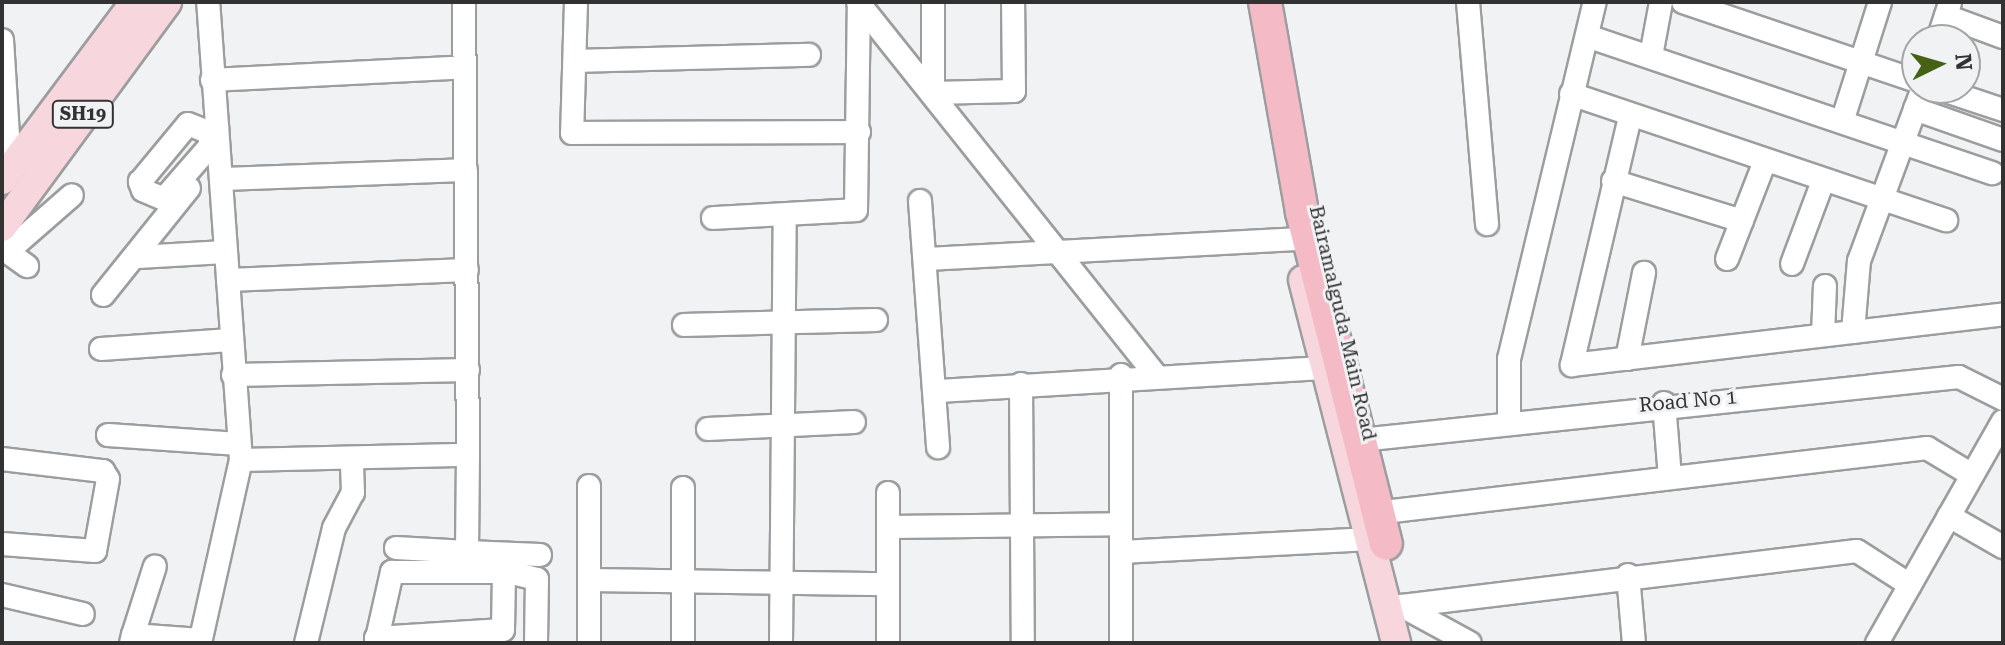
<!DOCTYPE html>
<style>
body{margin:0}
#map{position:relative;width:2005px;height:645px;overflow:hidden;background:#f0f2f3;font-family:"Roboto Serif",serif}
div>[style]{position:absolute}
.roads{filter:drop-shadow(2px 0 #9c9d9f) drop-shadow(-2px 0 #9c9d9f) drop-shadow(0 2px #9c9d9f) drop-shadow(0 -2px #9c9d9f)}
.minor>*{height:22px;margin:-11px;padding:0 11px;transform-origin:11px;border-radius:11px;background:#fff}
.major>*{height:28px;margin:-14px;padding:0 14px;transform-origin:14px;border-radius:14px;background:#f8d6dd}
.highway>*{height:32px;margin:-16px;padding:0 16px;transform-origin:16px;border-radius:16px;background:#f4bbc6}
span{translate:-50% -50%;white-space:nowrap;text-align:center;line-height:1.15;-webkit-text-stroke:6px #f0f2f3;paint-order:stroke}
.shield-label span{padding:2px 6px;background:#f0f2f3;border:2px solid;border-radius:6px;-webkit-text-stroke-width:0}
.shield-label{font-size:18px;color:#323233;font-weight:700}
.street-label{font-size:20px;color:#323233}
.frame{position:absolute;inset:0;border:4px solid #323233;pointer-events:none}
.north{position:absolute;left:1901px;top:24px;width:80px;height:80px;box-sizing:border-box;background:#f0f2f3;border:2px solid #a4a5a6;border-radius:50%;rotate:85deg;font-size:22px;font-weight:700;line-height:32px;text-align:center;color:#323233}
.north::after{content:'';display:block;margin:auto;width:28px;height:36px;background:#456214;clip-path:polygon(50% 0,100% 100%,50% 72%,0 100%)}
</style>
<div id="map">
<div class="roads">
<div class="minor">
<div style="left:576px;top:2px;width:131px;rotate:91.7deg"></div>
<div style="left:572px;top:133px;width:287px;rotate:-0.2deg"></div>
<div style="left:858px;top:2px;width:477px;rotate:51.4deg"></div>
<div style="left:933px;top:2px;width:91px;rotate:90deg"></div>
<div style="left:933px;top:93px;width:81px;rotate:-1.4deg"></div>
<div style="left:1014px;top:91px;width:89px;rotate:-90.6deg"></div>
<div style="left:1468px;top:2px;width:223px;rotate:85.1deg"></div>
<div style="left:1683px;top:2px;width:247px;rotate:18.7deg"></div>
<div style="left:1946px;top:16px;width:61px;rotate:20.2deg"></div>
<div style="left:1587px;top:36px;width:428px;rotate:18.7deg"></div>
<div style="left:2px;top:40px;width:127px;rotate:86.4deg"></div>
<div style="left:1938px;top:40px;width:39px;rotate:-72deg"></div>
<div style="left:1651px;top:56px;width:55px;rotate:-79.5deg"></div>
<div style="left:575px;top:61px;width:234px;rotate:-1.5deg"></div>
<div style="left:212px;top:80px;width:253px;rotate:-2.9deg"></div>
<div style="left:1937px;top:88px;width:70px;rotate:18.4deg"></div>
<div style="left:1571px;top:94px;width:396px;rotate:18.6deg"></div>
<div style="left:1915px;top:109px;width:93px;rotate:19.4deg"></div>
<div style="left:1630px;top:117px;width:255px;rotate:103.2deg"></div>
<div style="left:1572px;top:365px;width:434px;rotate:-6.7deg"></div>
<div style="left:1842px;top:122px;width:126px;rotate:-72.4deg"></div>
<div style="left:210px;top:133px;width:13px;rotate:90deg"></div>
<div style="left:210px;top:146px;width:70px;rotate:131deg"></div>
<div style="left:164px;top:199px;width:23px;rotate:-157deg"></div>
<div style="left:143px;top:190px;width:9px;rotate:-111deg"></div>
<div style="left:140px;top:182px;width:75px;rotate:-50.4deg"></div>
<div style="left:188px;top:124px;width:24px;rotate:22deg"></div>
<div style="left:210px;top:133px;width:9px;rotate:-36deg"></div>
<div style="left:221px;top:179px;width:245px;rotate:-2.1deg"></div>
<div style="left:1613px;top:181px;width:135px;rotate:17.2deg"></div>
<div style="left:920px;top:201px;width:247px;rotate:85.8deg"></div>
<div style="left:713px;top:218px;width:143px;rotate:-3.2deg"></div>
<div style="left:856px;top:210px;width:208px;rotate:-89.2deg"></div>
<div style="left:2px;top:248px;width:31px;rotate:36deg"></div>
<div style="left:7px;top:252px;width:86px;rotate:-41.2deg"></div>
<div style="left:138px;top:257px;width:87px;rotate:-3.3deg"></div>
<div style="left:929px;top:259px;width:366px;rotate:-3.1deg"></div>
<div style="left:1727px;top:259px;width:105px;rotate:-68.8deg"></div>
<div style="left:1792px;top:264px;width:89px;rotate:-69.5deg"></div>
<div style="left:228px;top:280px;width:239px;rotate:-2.4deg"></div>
<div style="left:103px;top:295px;width:137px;rotate:-51.2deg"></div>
<div style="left:684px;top:325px;width:192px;rotate:-1.5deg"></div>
<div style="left:1853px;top:332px;width:71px;rotate:-85.2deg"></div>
<div style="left:1859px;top:261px;width:184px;rotate:-69.7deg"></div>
<div style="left:1823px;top:335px;width:49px;rotate:-87.7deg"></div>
<div style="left:101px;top:349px;width:130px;rotate:-4deg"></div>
<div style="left:1627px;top:359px;width:88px;rotate:-78.8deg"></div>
<div style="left:233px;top:375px;width:235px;rotate:-1.2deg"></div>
<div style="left:1121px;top:375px;width:268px;rotate:90deg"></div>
<div style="left:1021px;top:384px;width:259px;rotate:89.6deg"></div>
<div style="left:937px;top:391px;width:388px;rotate:-3.4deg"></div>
<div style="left:1664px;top:403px;width:74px;rotate:85.4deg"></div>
<div style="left:1509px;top:420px;width:61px;rotate:-90deg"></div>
<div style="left:1509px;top:359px;width:367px;rotate:-76.5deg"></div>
<div style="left:708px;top:429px;width:146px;rotate:-2.7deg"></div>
<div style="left:108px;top:435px;width:131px;rotate:3.9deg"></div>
<div style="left:1370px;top:439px;width:592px;rotate:-6.01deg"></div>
<div style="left:1959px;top:377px;width:49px;rotate:26.6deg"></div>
<div style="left:468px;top:455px;width:97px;rotate:90.6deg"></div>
<div style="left:467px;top:552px;width:73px;rotate:2.4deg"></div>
<div style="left:2px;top:459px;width:102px;rotate:6.8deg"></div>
<div style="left:103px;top:471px;width:9px;rotate:58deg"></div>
<div style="left:108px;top:479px;width:73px;rotate:100.2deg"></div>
<div style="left:95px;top:551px;width:93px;rotate:-175.7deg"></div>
<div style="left:241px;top:460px;width:227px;rotate:-1.3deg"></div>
<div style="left:468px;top:455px;width:453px;rotate:-90.5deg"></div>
<div style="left:589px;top:486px;width:94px;rotate:90deg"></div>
<div style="left:589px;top:580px;width:299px;rotate:0.8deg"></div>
<div style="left:683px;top:488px;width:155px;rotate:90deg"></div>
<div style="left:1384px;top:512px;width:547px;rotate:-6.72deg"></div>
<div style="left:1927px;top:448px;width:52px;rotate:31deg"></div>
<div style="left:1949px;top:516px;width:62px;rotate:29.9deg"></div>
<div style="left:890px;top:527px;width:231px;rotate:-0.7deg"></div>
<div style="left:396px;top:548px;width:71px;rotate:3.2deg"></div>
<div style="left:1121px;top:552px;width:245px;rotate:-3deg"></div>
<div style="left:496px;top:569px;width:42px;rotate:13.7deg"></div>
<div style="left:537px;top:579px;width:64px;rotate:90.9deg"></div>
<div style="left:1628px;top:575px;width:68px;rotate:85deg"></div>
<div style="left:2px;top:595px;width:83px;rotate:13.2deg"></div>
<div style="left:1402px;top:606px;width:458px;rotate:-6.9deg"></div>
<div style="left:1857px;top:551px;width:63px;rotate:32.7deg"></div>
<div style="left:1402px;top:606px;width:77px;rotate:28.6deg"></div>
<div style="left:133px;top:635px;width:72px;rotate:-72.3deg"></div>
<div style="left:376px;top:638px;width:127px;rotate:-3.6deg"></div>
<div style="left:503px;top:630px;width:55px;rotate:-89deg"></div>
<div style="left:131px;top:643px;width:8px;rotate:-76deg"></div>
<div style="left:133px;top:635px;width:68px;rotate:4.2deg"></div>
<div style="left:200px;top:643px;width:188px;rotate:-77.4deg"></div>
<div style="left:241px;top:460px;width:459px;rotate:-94.1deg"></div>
<div style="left:306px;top:643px;width:118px;rotate:-76.3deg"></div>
<div style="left:334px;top:528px;width:40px;rotate:-62deg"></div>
<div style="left:353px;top:493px;width:32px;rotate:-92deg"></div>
<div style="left:376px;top:643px;width:73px;rotate:-77.3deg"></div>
<div style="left:392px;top:572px;width:103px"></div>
<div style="left:589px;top:643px;width:63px;rotate:-90deg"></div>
<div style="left:781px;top:643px;width:426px;rotate:-89.5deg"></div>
<div style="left:888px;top:643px;width:150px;rotate:-90deg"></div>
<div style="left:1877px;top:643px;width:255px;rotate:-60.4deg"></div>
</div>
<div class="major">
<div style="left:2px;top:180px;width:222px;rotate:-53.2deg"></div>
<div style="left:2px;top:227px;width:279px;rotate:-53.7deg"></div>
<div style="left:1303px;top:280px;width:375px;rotate:75.6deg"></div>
</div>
<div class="highway">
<div style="left:1265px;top:2px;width:213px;rotate:80deg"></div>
<div style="left:1302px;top:212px;width:342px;rotate:75.8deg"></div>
</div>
</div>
<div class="shield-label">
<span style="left:83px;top:114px">SH19</span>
</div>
<div class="street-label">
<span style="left:1343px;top:323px;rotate:77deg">Bairamalguda Main Road</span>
<span style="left:1688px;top:401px;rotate:-5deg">Road No 1</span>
</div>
<div class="frame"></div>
<div class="north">N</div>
</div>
